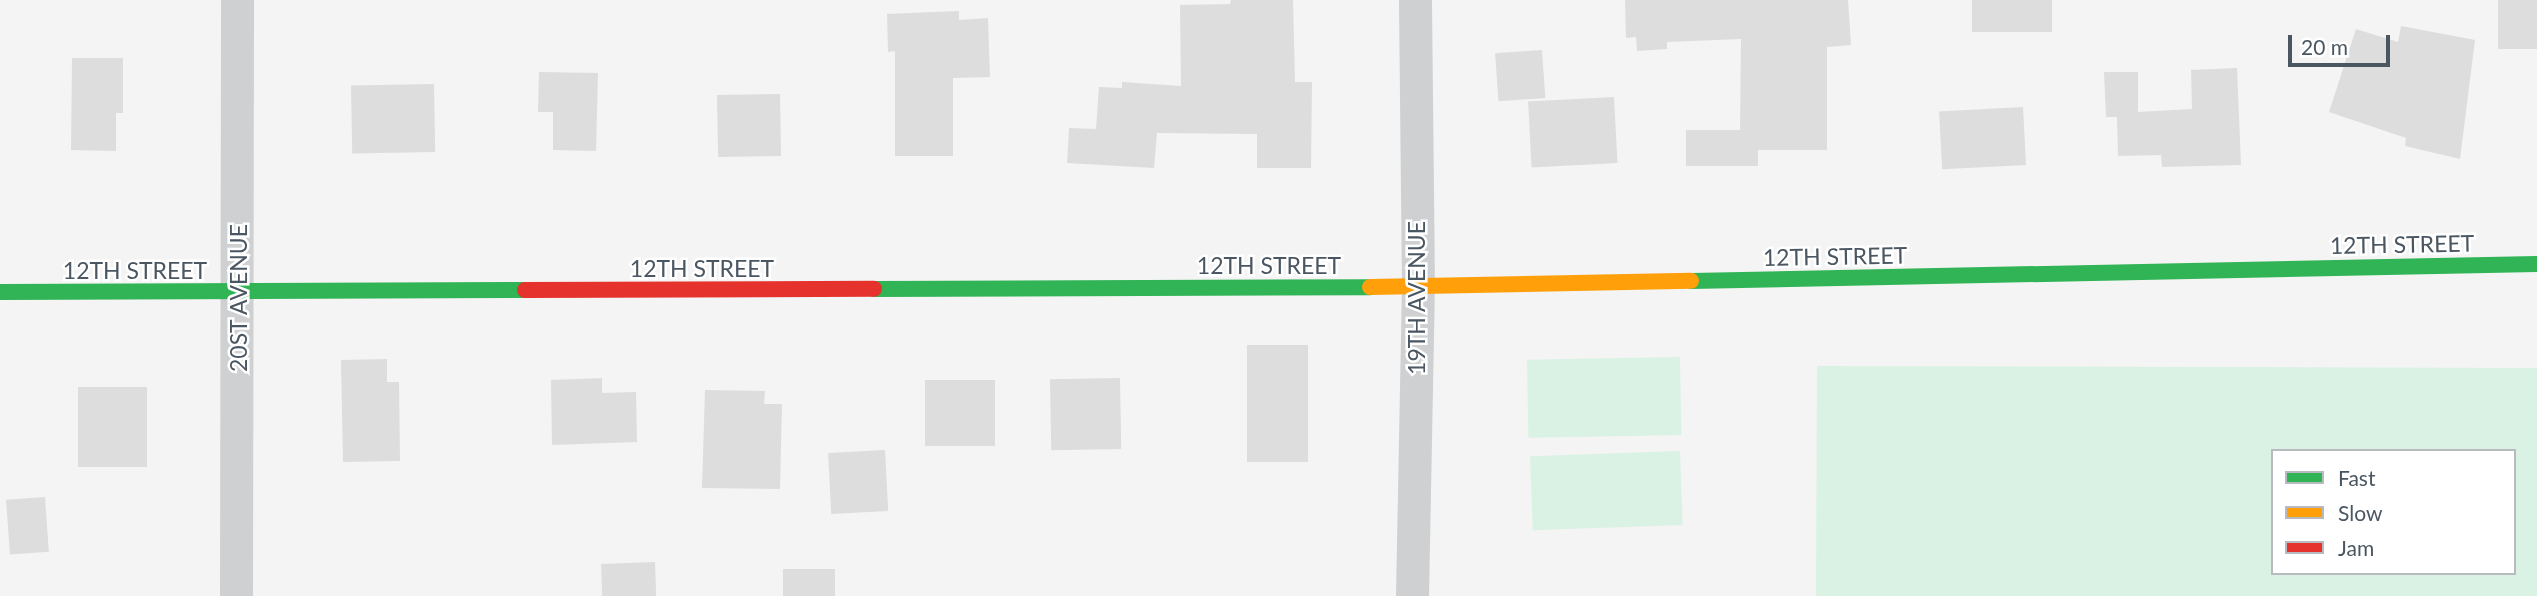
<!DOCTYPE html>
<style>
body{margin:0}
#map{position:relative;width:2537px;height:596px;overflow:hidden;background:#f4f4f4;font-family:Lato,sans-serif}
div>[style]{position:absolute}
.green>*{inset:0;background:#d9f2e3;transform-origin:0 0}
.building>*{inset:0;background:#ddddde;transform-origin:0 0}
.street>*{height:33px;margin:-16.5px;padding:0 16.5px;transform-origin:16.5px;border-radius:16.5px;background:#ced0d2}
.fast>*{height:16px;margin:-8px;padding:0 8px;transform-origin:8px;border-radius:8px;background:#30b455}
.slow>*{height:16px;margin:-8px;padding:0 8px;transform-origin:8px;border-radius:8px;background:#ff9f0a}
.jam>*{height:16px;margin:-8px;padding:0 8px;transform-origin:8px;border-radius:8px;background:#e5322d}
span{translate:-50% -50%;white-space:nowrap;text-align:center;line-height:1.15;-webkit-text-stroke:5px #fff;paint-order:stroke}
.street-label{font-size:23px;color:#4a5661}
.legend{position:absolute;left:2271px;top:449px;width:245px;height:126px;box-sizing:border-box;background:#fff;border:2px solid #b7bbc0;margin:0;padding:9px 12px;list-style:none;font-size:21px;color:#4a5661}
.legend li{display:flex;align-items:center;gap:14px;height:35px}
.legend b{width:35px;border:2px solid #b7bbc0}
.scale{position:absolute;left:2288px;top:35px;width:102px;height:32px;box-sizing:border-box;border:4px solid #4a5661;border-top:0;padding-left:9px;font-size:21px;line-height:24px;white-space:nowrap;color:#4a5661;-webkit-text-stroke:5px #fff;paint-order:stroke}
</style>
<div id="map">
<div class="green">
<div style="left:1680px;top:357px;width:78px;height:153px;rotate:89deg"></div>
<div style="clip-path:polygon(evenodd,1817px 366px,2537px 368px,2537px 596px,1816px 596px,1817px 366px,2273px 451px,2514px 451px,2514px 573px,2273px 573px,2273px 451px)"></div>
<div style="left:1680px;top:451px;width:74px;height:150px;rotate:88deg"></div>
</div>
<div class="building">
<div style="clip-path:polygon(1231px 0,1293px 0,1295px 82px,1312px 82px,1311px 168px,1257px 168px,1257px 134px,1157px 133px,1154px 168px,1067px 163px,1069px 128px,1096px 129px,1099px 87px,1122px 88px,1122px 82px,1181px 86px,1180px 5px,1230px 4px)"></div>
<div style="clip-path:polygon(1625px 0,1848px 0,1851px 45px,1827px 47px,1827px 150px,1758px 150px,1758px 166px,1686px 166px,1686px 130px,1740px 130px,1741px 39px,1667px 42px,1667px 49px,1637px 51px,1636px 37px,1626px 38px)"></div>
<div style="left:1972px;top:0;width:80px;height:32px"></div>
<div style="left:2498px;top:0;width:39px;height:49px"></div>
<div style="clip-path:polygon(959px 11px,959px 20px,988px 18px,990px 77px,953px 78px,953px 156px,895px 156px,895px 51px,888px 52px,887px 14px)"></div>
<div style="clip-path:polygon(2401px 26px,2475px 40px,2460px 159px,2405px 146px,2406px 138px,2329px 112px,2356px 29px,2398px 42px)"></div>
<div style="left:1542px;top:50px;width:48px;height:47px;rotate:86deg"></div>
<div style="clip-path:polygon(72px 58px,123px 58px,123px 113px,116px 113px,116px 151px,71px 150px)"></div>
<div style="clip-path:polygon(2237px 68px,2241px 165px,2162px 167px,2161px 155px,2118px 156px,2117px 117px,2106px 117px,2104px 72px,2138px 72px,2138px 112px,2192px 109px,2191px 70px)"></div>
<div style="clip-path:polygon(539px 72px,598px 73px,596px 151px,553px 150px,553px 112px,538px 112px)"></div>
<div style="left:434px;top:84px;width:68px;height:83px;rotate:89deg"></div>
<div style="left:780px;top:94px;width:62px;height:63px;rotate:89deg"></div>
<div style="left:1614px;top:97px;width:66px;height:86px;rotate:87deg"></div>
<div style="left:2023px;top:107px;width:58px;height:84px;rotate:87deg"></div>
<div style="left:1308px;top:345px;width:117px;height:61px;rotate:90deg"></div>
<div style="clip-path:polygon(387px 359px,387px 382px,399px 382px,400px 461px,343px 462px,341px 360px)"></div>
<div style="clip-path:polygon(602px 378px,602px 393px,636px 392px,637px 442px,552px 445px,551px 380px)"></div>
<div style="left:1120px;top:378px;width:71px;height:70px;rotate:89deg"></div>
<div style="left:925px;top:380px;width:70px;height:66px"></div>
<div style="left:147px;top:387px;width:80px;height:69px;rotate:90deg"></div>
<div style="clip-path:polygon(705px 390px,765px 391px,764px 404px,782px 404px,780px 489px,702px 488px)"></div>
<div style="left:885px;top:450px;width:61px;height:57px;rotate:87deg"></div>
<div style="left:45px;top:497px;width:55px;height:39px;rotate:86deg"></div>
<div style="left:655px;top:562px;width:34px;height:54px;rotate:88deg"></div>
<div style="left:835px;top:569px;width:27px;height:52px;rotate:90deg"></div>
</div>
<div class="street">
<div style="left:236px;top:596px;width:596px;rotate:-89.9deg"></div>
<div style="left:1412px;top:596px;width:309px;rotate:-88.9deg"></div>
<div style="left:1418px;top:287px;width:287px;rotate:-90.6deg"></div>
</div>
<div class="fast">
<div style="left:1691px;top:281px;width:846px;rotate:-1.15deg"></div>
<div style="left:874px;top:289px;width:496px;rotate:-0.2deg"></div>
<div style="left:0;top:292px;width:525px;rotate:-0.22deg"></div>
</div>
<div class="slow">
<div style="left:1370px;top:287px;width:321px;rotate:-1.1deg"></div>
</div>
<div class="jam">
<div style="left:525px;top:290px;width:349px;rotate:-0.2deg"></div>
</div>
<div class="street-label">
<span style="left:2402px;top:244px;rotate:-1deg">12TH STREET</span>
<span style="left:1835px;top:256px;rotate:-1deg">12TH STREET</span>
<span style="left:1269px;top:265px">12TH STREET</span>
<span style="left:702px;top:268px">12TH STREET</span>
<span style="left:135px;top:270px">12TH STREET</span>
<span style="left:238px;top:298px;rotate:-90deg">20ST AVENUE</span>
<span style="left:1416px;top:298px;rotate:-90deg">19TH AVENUE</span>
</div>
<ul class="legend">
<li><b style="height:9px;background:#30b455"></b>Fast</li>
<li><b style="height:9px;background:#ff9f0a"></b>Slow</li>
<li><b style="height:9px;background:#e5322d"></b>Jam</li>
</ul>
<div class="scale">20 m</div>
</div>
